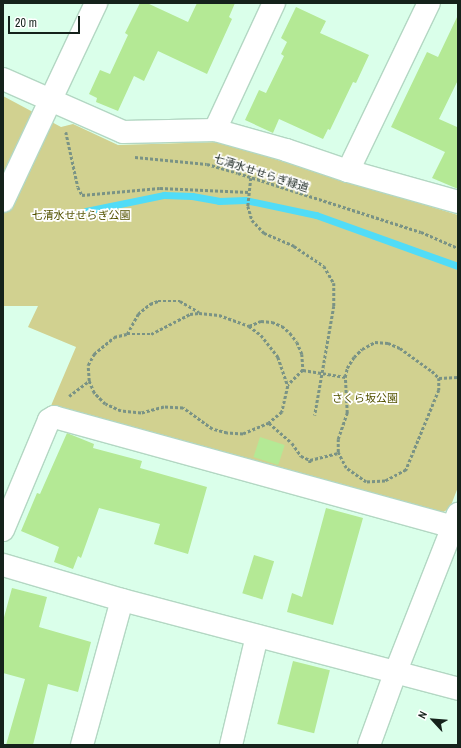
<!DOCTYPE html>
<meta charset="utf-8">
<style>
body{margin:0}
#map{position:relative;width:461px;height:748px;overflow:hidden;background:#daffea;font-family:"Archivo Narrow","Noto Sans JP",sans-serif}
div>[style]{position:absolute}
.green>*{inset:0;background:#d1d190}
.stream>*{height:7px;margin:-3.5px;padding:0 3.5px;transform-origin:3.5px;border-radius:3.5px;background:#51dcf7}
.building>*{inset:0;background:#b4e995;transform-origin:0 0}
.path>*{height:2.5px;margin-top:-1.25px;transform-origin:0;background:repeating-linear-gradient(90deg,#7a9385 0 3px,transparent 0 5px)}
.roads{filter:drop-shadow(1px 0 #b3d7c3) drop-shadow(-1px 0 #b3d7c3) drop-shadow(0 1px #b3d7c3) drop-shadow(0 -1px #b3d7c3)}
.minor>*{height:22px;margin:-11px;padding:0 11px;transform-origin:11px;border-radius:11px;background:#fff}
span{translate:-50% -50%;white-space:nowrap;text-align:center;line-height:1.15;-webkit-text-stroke:3.5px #fff;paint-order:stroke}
.street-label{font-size:11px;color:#15221b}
.park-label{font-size:11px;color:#545301}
.frame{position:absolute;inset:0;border:4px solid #15221b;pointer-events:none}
.north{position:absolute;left:413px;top:700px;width:40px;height:40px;-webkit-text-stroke:3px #fff;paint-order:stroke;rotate:296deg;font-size:11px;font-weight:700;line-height:16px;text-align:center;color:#15221b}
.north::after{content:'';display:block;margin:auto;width:14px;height:18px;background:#15221b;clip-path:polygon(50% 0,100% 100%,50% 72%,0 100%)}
.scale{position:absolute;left:8px;top:16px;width:72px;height:18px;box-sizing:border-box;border:2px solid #15221b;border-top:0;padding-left:5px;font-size:12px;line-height:14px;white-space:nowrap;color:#15221b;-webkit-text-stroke:3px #fff;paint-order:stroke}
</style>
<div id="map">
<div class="green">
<div style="clip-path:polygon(3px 96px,61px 127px,73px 124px,118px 145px,219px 142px,458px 215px,458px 487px,450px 508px,440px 514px,50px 408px,76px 347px,28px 327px,38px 306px,3px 306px)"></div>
</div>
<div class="stream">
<div style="left:86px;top:211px;width:80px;rotate:-11.6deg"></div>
<div style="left:164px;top:195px;width:28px;rotate:2deg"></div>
<div style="left:192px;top:196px;width:27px;rotate:10deg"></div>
<div style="left:219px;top:201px;width:26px;rotate:-2deg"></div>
<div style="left:245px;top:200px;width:73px;rotate:11.9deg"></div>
<div style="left:316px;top:215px;width:151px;rotate:19.8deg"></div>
</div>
<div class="building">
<div style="clip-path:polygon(140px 3px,147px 3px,188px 22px,197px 3px,235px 3px,229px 17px,232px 19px,207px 74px,158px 51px,144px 81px,134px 76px,118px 111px,96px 102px,97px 98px,89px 94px,100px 70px,110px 74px,128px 35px,125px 33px)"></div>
<div style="clip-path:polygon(296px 7px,326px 21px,320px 33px,369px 55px,356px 83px,353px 82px,330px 130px,328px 129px,323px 139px,279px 119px,273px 133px,245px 120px,259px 90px,266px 93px,284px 56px,281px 54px,287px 42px,281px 38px)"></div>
<div style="clip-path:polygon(458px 15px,458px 80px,439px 119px,457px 127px,458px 124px,458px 189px,432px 178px,445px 152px,391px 127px,427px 52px,438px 57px)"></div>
<div style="clip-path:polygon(67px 433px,94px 444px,93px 448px,142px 461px,140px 468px,207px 487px,188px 554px,154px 544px,160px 524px,99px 508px,81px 558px,78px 556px,73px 569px,54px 562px,59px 547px,21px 531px,37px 493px,40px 494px)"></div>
<div style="left:260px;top:437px;width:26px;height:21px;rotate:18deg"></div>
<div style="clip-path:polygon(326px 508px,363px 518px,333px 625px,287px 612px,292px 593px,302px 597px)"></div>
<div style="left:254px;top:555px;width:21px;height:40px;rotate:17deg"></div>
<div style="clip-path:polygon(12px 588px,47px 597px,39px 627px,91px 642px,78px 692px,48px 684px,33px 745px,6px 745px,25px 679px,3px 673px,3px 621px)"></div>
<div style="left:293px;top:661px;width:38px;height:65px;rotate:14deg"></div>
</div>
<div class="path">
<div style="left:66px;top:132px;width:56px;rotate:77.7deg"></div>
<div style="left:78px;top:187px;width:9px;rotate:63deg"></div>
<div style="left:82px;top:195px;width:78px;rotate:-5.1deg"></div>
<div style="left:160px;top:188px;width:89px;rotate:2.6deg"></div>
<div style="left:135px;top:157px;width:72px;rotate:5.6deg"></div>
<div style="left:207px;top:164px;width:32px;rotate:16deg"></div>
<div style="left:238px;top:173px;width:192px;rotate:17.9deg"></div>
<div style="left:421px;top:232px;width:40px;rotate:23.4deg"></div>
<div style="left:251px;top:178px;width:28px;rotate:96deg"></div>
<div style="left:248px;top:206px;width:15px;rotate:74deg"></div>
<div style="left:252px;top:220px;width:18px;rotate:47deg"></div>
<div style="left:264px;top:233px;width:33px;rotate:23deg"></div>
<div style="left:294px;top:246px;width:36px;rotate:34deg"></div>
<div style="left:324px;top:266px;width:20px;rotate:60deg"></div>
<div style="left:334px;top:283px;width:23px;rotate:90deg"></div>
<div style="left:334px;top:306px;width:111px;rotate:99.9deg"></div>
<div style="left:199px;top:313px;width:20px;rotate:6deg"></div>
<div style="left:219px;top:315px;width:32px;rotate:20deg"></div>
<div style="left:249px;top:326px;width:15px;rotate:37deg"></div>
<div style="left:261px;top:335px;width:28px;rotate:52deg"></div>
<div style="left:278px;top:357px;width:31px;rotate:71deg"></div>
<div style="left:288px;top:386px;width:27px;rotate:103deg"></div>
<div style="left:282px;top:412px;width:17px;rotate:140deg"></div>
<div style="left:269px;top:423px;width:28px;rotate:157deg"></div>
<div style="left:243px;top:434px;width:16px;rotate:-176deg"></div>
<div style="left:227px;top:433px;width:16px;rotate:-165deg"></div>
<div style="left:212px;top:429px;width:36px;rotate:-144deg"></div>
<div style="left:183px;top:408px;width:19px;rotate:-177deg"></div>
<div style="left:164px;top:407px;width:24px;rotate:165deg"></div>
<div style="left:141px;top:413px;width:20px;rotate:-174deg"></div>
<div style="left:121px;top:411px;width:17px;rotate:-156deg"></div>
<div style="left:105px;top:404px;width:16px;rotate:-135deg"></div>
<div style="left:94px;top:393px;width:13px;rotate:-113deg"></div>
<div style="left:89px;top:381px;width:16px;rotate:-94deg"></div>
<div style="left:88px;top:365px;width:13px;rotate:-61deg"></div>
<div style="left:94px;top:354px;width:26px;rotate:-40deg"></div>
<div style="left:114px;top:337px;width:13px;rotate:-13deg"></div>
<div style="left:127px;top:334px;width:24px"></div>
<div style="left:151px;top:334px;width:44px;rotate:-27.1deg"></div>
<div style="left:190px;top:314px;width:9px;rotate:-6deg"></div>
<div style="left:249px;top:326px;width:13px;rotate:-23deg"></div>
<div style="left:261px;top:321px;width:11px;rotate:5deg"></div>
<div style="left:272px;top:322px;width:11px;rotate:22deg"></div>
<div style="left:282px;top:326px;width:11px;rotate:41deg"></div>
<div style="left:290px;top:333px;width:11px;rotate:52deg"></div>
<div style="left:297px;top:342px;width:13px;rotate:67deg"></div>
<div style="left:302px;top:354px;width:16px;rotate:86deg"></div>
<div style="left:303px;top:370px;width:21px;rotate:135deg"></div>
<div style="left:127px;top:334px;width:23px;rotate:-61deg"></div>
<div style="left:138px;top:314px;width:16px;rotate:-40deg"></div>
<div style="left:150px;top:304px;width:9px;rotate:-21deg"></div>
<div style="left:158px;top:301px;width:22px"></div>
<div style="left:180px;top:301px;width:22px;rotate:30deg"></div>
<div style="left:375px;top:342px;width:13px;rotate:4deg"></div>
<div style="left:388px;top:343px;width:13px;rotate:23deg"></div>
<div style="left:400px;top:348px;width:39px;rotate:36deg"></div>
<div style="left:432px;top:371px;width:10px;rotate:45deg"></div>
<div style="left:439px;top:378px;width:12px;rotate:90deg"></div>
<div style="left:439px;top:390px;width:87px;rotate:112.4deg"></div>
<div style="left:406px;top:470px;width:24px;rotate:152deg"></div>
<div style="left:385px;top:481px;width:19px;rotate:177deg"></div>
<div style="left:366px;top:482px;width:24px;rotate:-145deg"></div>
<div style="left:346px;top:468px;width:18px;rotate:-117deg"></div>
<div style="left:338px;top:452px;width:13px;rotate:-90deg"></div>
<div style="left:338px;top:439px;width:28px;rotate:-71deg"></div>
<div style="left:347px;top:413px;width:36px;rotate:-93deg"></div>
<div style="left:345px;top:377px;width:9px;rotate:-77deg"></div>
<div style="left:347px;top:368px;width:13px;rotate:-58deg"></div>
<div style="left:354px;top:357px;width:11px;rotate:-45deg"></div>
<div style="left:362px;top:349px;width:15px;rotate:-28deg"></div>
<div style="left:303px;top:370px;width:43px;rotate:9.5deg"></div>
<div style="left:439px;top:378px;width:19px;rotate:-3deg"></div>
<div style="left:69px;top:396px;width:25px;rotate:-37deg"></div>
<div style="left:269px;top:423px;width:30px;rotate:41deg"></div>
<div style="left:292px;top:443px;width:16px;rotate:55deg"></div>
<div style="left:301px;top:456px;width:10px;rotate:24deg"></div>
<div style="left:310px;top:460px;width:3px;rotate:90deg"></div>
<div style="left:310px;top:460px;width:29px;rotate:-14deg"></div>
</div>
<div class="roads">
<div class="minor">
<div style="left:3px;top:79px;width:131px;rotate:23.8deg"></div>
<div style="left:123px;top:132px;width:92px;rotate:-1.2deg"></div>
<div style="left:215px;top:130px;width:74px;rotate:15.7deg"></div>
<div style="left:286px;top:150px;width:65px;rotate:18.7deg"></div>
<div style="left:348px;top:171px;width:114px;rotate:15.7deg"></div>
<div style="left:215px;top:130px;width:140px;rotate:-65.1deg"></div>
<div style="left:348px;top:171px;width:187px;rotate:-64.3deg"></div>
<div style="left:3px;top:201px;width:219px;rotate:-64.8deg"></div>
<div style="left:3px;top:530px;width:119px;rotate:-67.3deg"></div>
<div style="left:49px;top:420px;width:6px;rotate:-31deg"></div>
<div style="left:54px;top:417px;width:414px;rotate:15.4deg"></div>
<div style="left:3px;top:565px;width:124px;rotate:16.4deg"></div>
<div style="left:122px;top:600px;width:348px;rotate:14.8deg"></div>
<div style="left:82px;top:745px;width:150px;rotate:-74.6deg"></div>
<div style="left:231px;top:745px;width:112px;rotate:-76.6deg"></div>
<div style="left:369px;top:745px;width:79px;rotate:-70deg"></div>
<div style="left:396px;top:671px;width:169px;rotate:-68.5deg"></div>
</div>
</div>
<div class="street-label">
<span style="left:261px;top:173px;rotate:18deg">七清水せせらぎ緑道</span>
</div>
<div class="park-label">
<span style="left:81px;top:215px">七清水せせらぎ公園</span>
<span style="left:365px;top:398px">さくら坂公園</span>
</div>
<div class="frame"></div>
<div class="north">N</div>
<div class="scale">20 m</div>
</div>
